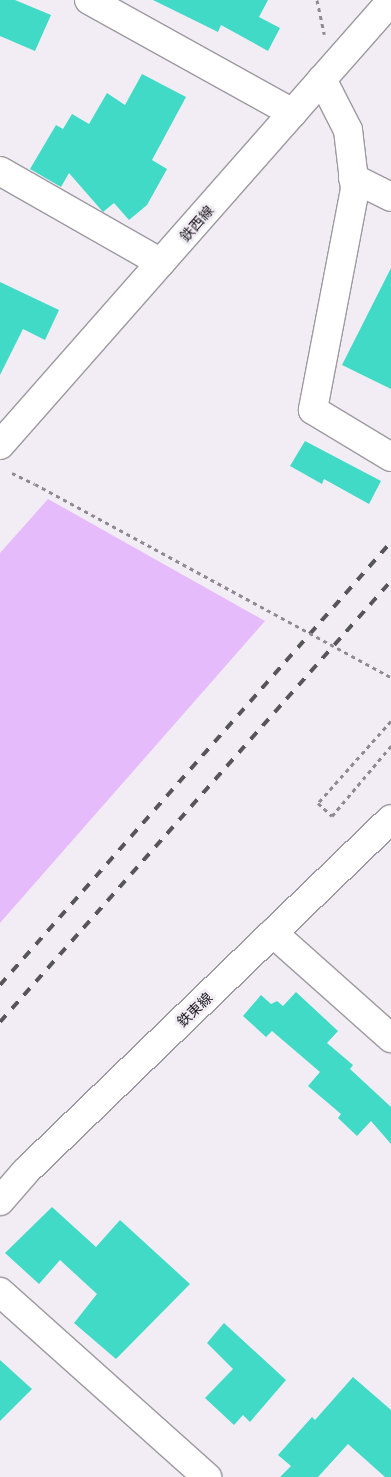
<!DOCTYPE html>
<meta charset="utf-8">
<style>
body{margin:0}
#map{position:relative;width:391px;height:1477px;overflow:hidden;background:#f2edf5;font-family:Georgia,"Noto Sans JP",serif}
div>[style]{position:absolute}
.green>*{inset:0;background:#e6bbfb}
.building>*{inset:0;background:#40dac6}
.path>*{height:3px;margin-top:-1.5px;transform-origin:0;background:repeating-linear-gradient(90deg,#8d8a90 0 4px,transparent 0 8px)}
.roads{filter:drop-shadow(1px 0 #9e99a0) drop-shadow(-1px 0 #9e99a0) drop-shadow(0 1px #9e99a0) drop-shadow(0 -1px #9e99a0)}
.minor>*{height:28px;margin:-14px;padding:0 14px;transform-origin:14px;border-radius:14px;background:#fff}
.tertiary>*{height:28px;margin:-14px;padding:0 14px;transform-origin:14px;border-radius:14px;background:#fff}
.rail>*{height:4px;margin-top:-2px;transform-origin:0;background:repeating-linear-gradient(90deg,#585559 0 9px,transparent 0 18px)}
.path-bridge>*{height:3px;margin-top:-1.5px;transform-origin:0;background:repeating-linear-gradient(90deg,#8d8a90 0 4px,transparent 0 8px)}
span{translate:-50% -50%;white-space:nowrap;text-align:center;line-height:1.15;-webkit-text-stroke:5px #f2edf5;paint-order:stroke}
.street-label{font-size:14px;color:#1d1b1e}
</style>
<div id="map">
<div class="green">
<div style="clip-path:polygon(48px 499px,265px 621px,0 923px,0 553px)"></div>
</div>
<div class="building">
<div style="clip-path:polygon(0 0,15px 0,51px 15px,35px 51px,0 36px)"></div>
<div style="clip-path:polygon(153px 0,268px 0,259px 17px,280px 28px,268px 51px,221px 25px,218px 32px)"></div>
<div style="clip-path:polygon(142px 74px,186px 97px,152px 160px,167px 169px,147px 205px,129px 220px,114px 203px,103px 212px,69px 173px,61px 187px,30px 169px,56px 125px,63px 129px,72px 114px,89px 124px,107px 93px,125px 105px)"></div>
<div style="clip-path:polygon(391px 268px,391px 389px,342px 365px)"></div>
<div style="clip-path:polygon(0 282px,59px 310px,45px 340px,23px 329px,0 375px)"></div>
<div style="clip-path:polygon(305px 441px,381px 481px,369px 504px,324px 479px,322px 484px,290px 466px)"></div>
<div style="clip-path:polygon(296px 992px,338px 1031px,327px 1043px,353px 1065px,350px 1069px,391px 1107px,391px 1144px,371px 1121px,357px 1136px,338px 1118px,341px 1114px,308px 1086px,320px 1072px,272px 1031px,266px 1037px,243px 1016px,261px 995px,271px 1004px,277px 1001px,283px 1006px)"></div>
<div style="clip-path:polygon(52px 1207px,96px 1247px,120px 1220px,190px 1284px,116px 1359px,74px 1323px,97px 1294px,60px 1260px,39px 1284px,5px 1253px)"></div>
<div style="clip-path:polygon(224px 1323px,286px 1380px,250px 1422px,243px 1415px,234px 1425px,205px 1398px,233px 1369px,207px 1343px)"></div>
<div style="clip-path:polygon(0 1360px,32px 1389px,0 1421px)"></div>
<div style="clip-path:polygon(353px 1377px,391px 1410px,391px 1477px,385px 1477px,348px 1444px,318px 1477px,280px 1477px,291px 1466px,278px 1455px,312px 1417px,315px 1420px)"></div>
</div>
<div class="path">
<div style="left:317px;top:0;width:35px;rotate:78deg"></div>
<div style="left:12px;top:473px;width:25px;rotate:26deg"></div>
<div style="left:391px;top:721px;width:110px;rotate:131.7deg"></div>
<div style="left:318px;top:803px;width:19px;rotate:43deg"></div>
<div style="left:332px;top:816px;width:92px;rotate:-49.9deg"></div>
</div>
<div class="roads">
<div class="minor">
<div style="left:89px;top:0;width:233px;rotate:29deg"></div>
<div style="left:322px;top:79px;width:57px;rotate:63deg"></div>
<div style="left:348px;top:130px;width:59px;rotate:83.2deg"></div>
<div style="left:355px;top:189px;width:225px;rotate:100.8deg"></div>
<div style="left:313px;top:410px;width:91px;rotate:31.1deg"></div>
<div style="left:0;top:171px;width:185px;rotate:29.7deg"></div>
<div style="left:353px;top:178px;width:42px;rotate:26.6deg"></div>
<div style="left:273px;top:933px;width:158px;rotate:41.7deg"></div>
<div style="left:0;top:1292px;width:278px;rotate:41.8deg"></div>
</div>
<div class="tertiary">
<div style="left:0;top:445px;width:592px;rotate:-48.63deg"></div>
<div style="left:0;top:1201px;width:38px;rotate:-49deg"></div>
<div style="left:25px;top:1172px;width:508px;rotate:-43.96deg"></div>
</div>
</div>
<div class="rail">
<div style="left:0;top:985px;width:591px;rotate:-48.57deg"></div>
<div style="left:0;top:1022px;width:589px;rotate:-48.44deg"></div>
</div>
<div class="path-bridge">
<div style="left:35px;top:484px;width:405px;rotate:28.5deg"></div>
</div>
<div class="street-label">
<span style="left:196px;top:223px;rotate:-49deg">鉄西線</span>
<span style="left:194px;top:1009px;rotate:-44deg">鉄東線</span>
</div>
</div>
